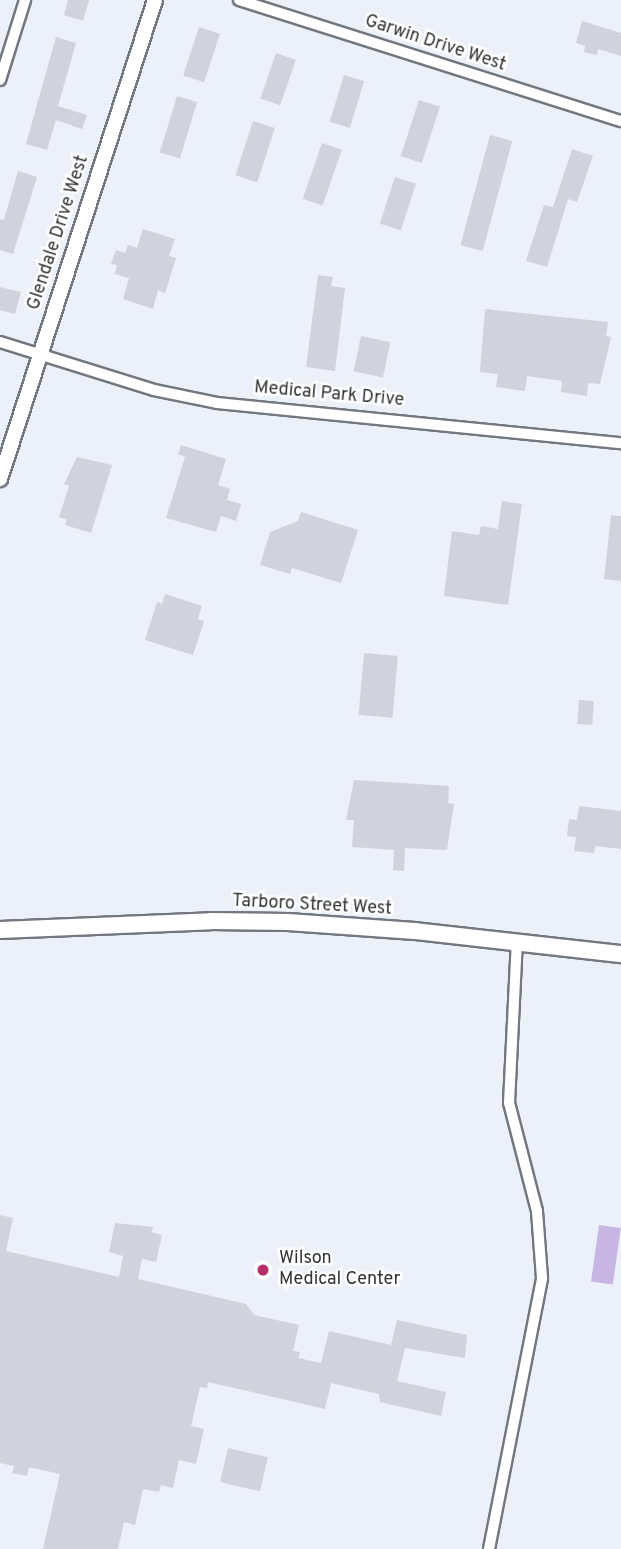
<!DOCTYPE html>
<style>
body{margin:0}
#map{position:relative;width:621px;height:1549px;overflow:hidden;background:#ebf0f9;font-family:Overpass,sans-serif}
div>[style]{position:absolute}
.green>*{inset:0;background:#c7b5e4;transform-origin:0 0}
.building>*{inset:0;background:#d1d2db;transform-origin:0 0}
.roads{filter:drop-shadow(2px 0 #73777f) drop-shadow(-2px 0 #73777f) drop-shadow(0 2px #73777f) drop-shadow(0 -2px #73777f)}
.minor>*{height:10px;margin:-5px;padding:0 5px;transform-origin:5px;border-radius:5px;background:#fff}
.tertiary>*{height:14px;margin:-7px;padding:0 7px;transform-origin:7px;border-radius:7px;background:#fff}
.secondary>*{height:16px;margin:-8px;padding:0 8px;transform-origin:8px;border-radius:8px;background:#fff}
.dots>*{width:19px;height:19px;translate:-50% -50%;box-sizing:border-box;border:4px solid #fff;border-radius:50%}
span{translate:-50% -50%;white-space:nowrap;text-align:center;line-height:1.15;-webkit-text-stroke:5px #fff;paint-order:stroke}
.street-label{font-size:18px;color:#303235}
.poi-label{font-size:18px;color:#303235}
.left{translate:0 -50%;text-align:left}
</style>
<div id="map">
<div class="green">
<div style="left:599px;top:1225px;width:22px;height:57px;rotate:8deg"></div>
</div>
<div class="building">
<div style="clip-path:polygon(68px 0,89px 0,83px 21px,64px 15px)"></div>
<div style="clip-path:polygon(582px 21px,621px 33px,621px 56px,598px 49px,597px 55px,584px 52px,585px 46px,576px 43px)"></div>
<div style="left:199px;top:27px;width:22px;height:51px;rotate:18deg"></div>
<div style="clip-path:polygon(56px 37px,76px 43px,58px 106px,87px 115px,82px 129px,56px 120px,47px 150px,26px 144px)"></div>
<div style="left:276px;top:53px;width:21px;height:48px;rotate:19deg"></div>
<div style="left:344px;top:75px;width:21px;height:49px;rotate:17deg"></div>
<div style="left:177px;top:96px;width:21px;height:59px;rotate:17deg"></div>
<div style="left:419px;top:100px;width:22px;height:59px;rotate:18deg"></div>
<div style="left:253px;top:121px;width:23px;height:57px;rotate:18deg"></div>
<div style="left:490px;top:135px;width:23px;height:114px;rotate:15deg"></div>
<div style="left:322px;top:143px;width:21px;height:59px;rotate:19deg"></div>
<div style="clip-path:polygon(572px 149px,593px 156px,577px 202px,568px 199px,547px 267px,526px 261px,544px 205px,553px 207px)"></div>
<div style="clip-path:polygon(18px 171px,37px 177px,13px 254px,0 250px,0 219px,4px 220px)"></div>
<div style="left:395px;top:177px;width:22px;height:49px;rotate:18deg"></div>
<div style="clip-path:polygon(143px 229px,175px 239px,169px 256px,176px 258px,165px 293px,158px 290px,153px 309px,123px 299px,129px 278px,115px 274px,117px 265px,111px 264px,116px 250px,125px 253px,128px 245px,137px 248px)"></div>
<div style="clip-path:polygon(318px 275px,333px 277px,331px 286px,345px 288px,335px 371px,306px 367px)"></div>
<div style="clip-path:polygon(0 287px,21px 292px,15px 314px,0 310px)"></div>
<div style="clip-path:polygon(485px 309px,608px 322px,606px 336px,611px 337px,600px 384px,588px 383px,587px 396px,561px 392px,562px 381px,527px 376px,525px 391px,496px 387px,498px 374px,480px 372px)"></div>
<div style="left:361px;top:336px;width:30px;height:36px;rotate:12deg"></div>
<div style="clip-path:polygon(181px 445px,226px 459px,218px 485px,230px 489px,227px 500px,241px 504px,236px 521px,221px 516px,216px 532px,166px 518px,185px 457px,178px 454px)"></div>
<div style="clip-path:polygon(77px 457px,112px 465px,91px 533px,65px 525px,67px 520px,59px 517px,69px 486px,64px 484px)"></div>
<div style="clip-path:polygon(502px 501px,522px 504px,508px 605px,444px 596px,452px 531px,479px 535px,481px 526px,498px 529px)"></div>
<div style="clip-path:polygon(301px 512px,358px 530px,341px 583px,292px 568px,290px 574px,260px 565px,270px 532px,298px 521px)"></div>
<div style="clip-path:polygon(611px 515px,621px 516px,621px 581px,604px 579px)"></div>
<div style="clip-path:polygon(165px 594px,202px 606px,198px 619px,204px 621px,193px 655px,145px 640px,157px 602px,162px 604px)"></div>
<div style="left:364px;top:653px;width:34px;height:62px;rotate:5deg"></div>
<div style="left:579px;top:700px;width:15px;height:24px;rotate:4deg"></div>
<div style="clip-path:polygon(354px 780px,449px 786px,448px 803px,454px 804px,447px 850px,405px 848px,404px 871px,393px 870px,394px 850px,352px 847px,354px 820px,346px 820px)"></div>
<div style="clip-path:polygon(579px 806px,621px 811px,621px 849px,595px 846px,594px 853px,574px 851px,576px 837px,567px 836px,569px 819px,577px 820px)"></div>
<div style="clip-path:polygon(0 1215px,13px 1218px,6px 1251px,119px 1277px,123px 1256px,109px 1252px,115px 1223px,153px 1227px,152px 1232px,162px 1235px,156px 1262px,142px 1259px,138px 1279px,246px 1304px,254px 1315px,299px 1325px,293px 1351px,300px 1352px,298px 1358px,321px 1363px,329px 1331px,391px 1345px,397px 1320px,467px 1335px,465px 1358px,405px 1348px,397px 1381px,446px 1392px,441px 1416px,380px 1402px,379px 1394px,331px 1383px,325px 1409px,208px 1382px,207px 1388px,200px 1387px,191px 1426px,204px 1429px,196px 1464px,179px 1460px,173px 1488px,161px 1485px,159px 1492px,143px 1489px,135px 1525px,124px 1522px,118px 1549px,43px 1549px,60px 1474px,29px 1467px,27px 1476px,12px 1473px,14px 1466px,0 1463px)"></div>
<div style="left:228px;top:1448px;width:41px;height:35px;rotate:13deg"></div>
</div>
<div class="roads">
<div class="minor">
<div style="left:239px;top:0;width:401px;rotate:17.6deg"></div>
<div style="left:0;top:80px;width:84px;rotate:-72.6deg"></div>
<div style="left:0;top:342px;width:161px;rotate:17.3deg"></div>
<div style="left:154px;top:390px;width:64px;rotate:11.7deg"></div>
<div style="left:217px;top:403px;width:406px;rotate:5.7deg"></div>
<div style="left:489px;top:1549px;width:276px;rotate:-78.9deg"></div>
<div style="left:542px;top:1278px;width:67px;rotate:-94.3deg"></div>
<div style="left:537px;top:1211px;width:112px;rotate:-104.5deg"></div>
<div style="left:509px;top:1103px;width:162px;rotate:-87.2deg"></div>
</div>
<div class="tertiary">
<div style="left:0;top:479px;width:503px;rotate:-72.07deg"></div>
</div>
<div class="secondary">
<div style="left:0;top:930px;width:211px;rotate:-2.4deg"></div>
<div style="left:211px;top:921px;width:77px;rotate:0.7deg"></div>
<div style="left:288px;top:922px;width:127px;rotate:4.1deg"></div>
<div style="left:415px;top:931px;width:207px;rotate:6.4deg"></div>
</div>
</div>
<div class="dots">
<div style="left:263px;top:1270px;background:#ba2f67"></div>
</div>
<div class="street-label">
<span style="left:435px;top:44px;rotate:18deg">Garwin Drive West</span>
<span style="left:59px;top:233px;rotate:-72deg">Glendale Drive West</span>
<span style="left:329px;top:395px;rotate:5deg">Medical Park Drive</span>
<span style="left:312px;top:906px;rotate:3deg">Tarboro Street West</span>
</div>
<div class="poi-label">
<span class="left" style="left:279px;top:1270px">Wilson<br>Medical Center</span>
</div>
</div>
